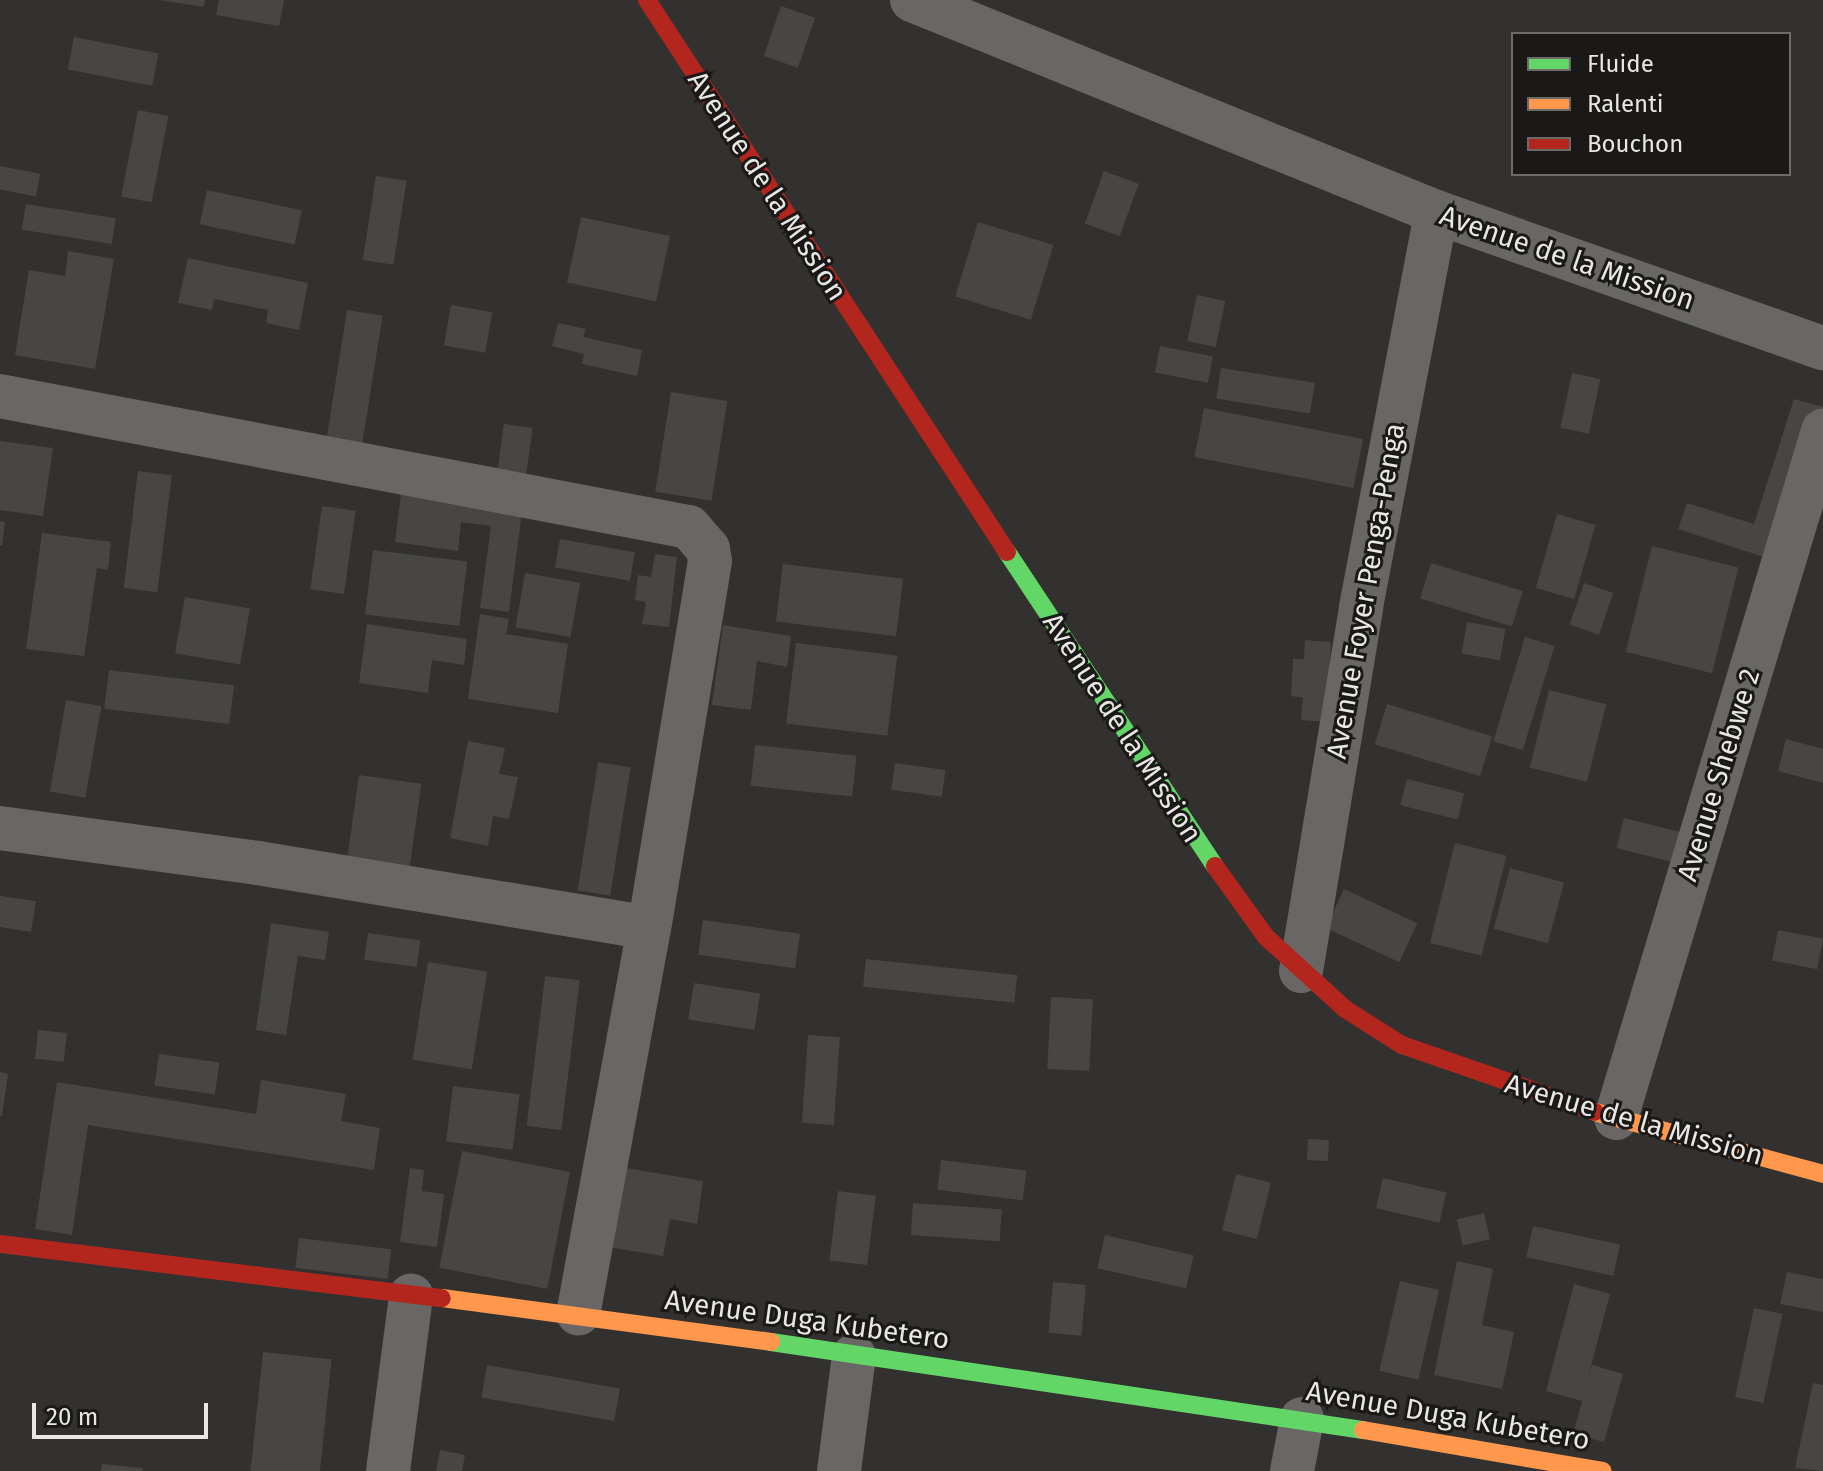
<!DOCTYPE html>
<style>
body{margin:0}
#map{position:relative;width:1823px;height:1471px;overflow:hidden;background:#32312f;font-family:"Fira Sans",sans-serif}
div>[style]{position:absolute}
.building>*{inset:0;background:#474644;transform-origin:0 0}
.street>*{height:44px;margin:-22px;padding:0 22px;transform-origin:22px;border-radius:22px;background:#686766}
.fast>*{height:18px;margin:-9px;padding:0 9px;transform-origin:9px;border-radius:9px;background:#63d668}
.slow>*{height:18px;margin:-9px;padding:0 9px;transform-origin:9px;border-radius:9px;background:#ff974d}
.jam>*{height:18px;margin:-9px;padding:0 9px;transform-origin:9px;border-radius:9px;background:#b3261e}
span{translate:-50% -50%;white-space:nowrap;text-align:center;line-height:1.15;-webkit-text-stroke:6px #1a1918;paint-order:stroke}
.street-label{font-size:28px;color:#e8e7e4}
.legend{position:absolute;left:1511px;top:32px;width:280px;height:144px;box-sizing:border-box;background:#1a1918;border:2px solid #6c6b6a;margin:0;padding:10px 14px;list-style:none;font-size:24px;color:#e8e7e4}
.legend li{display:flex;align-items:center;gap:16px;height:40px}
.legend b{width:40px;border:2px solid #6c6b6a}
.scale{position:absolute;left:32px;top:1403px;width:176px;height:36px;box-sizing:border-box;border:4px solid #e8e7e4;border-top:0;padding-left:10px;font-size:24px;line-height:28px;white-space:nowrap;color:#e8e7e4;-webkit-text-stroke:6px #1a1918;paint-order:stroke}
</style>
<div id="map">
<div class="building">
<div style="clip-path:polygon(159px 0,205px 0,204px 7px)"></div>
<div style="clip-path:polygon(219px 0,284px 0,279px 26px,216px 15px)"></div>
<div style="left:781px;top:6px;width:36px;height:53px;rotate:19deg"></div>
<div style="left:74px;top:37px;width:86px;height:33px;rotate:11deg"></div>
<div style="left:138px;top:110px;width:31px;height:88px;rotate:11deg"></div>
<div style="left:0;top:166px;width:41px;height:23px;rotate:11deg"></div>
<div style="left:1104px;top:171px;width:37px;height:56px;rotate:20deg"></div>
<div style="left:376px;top:176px;width:31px;height:85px;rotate:9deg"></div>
<div style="left:207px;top:190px;width:97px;height:35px;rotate:12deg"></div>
<div style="left:26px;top:204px;width:91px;height:26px;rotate:9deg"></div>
<div style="left:581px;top:217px;width:91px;height:67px;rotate:12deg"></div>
<div style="left:978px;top:222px;width:79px;height:78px;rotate:17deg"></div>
<div style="clip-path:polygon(68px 251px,114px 259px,95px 369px,15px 355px,29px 270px,65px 276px)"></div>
<div style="clip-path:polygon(188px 258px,308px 283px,299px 330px,266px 323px,268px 310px,214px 299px,212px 310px,178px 303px)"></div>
<div style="left:1197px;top:295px;width:29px;height:47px;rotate:12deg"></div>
<div style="left:451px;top:305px;width:42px;height:41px;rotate:10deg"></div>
<div style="left:347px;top:310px;width:36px;height:138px;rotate:9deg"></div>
<div style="clip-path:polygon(558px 323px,586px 329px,583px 337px,642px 350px,637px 376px,582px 364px,584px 354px,552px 346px)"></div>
<div style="left:1160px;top:346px;width:54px;height:27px;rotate:11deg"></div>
<div style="left:1221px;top:368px;width:95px;height:31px;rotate:9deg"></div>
<div style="left:1572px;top:373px;width:29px;height:56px;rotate:12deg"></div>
<div style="left:671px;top:392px;width:57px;height:101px;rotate:9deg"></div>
<div style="clip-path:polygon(1794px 399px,1823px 407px,1823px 414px,1773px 560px,1678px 529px,1687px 503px,1754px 524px)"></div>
<div style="left:1204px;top:408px;width:162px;height:50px;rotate:11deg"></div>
<div style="left:504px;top:424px;width:29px;height:52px;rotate:8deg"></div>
<div style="clip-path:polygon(0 441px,53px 448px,43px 516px,0 510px)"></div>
<div style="left:138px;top:471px;width:34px;height:118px;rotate:7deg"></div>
<div style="clip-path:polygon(401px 494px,522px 511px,509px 612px,480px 608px,491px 526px,461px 522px,458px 551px,395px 542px)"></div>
<div style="left:322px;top:506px;width:34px;height:84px;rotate:8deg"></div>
<div style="left:1557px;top:514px;width:40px;height:77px;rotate:16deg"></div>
<div style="clip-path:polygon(0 521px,5px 522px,2px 546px,0 545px)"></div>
<div style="clip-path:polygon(42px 533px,111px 542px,108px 570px,97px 568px,84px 656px,26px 649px)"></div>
<div style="left:560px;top:539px;width:76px;height:29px;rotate:10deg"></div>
<div style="left:1652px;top:546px;width:89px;height:109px;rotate:14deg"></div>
<div style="left:373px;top:550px;width:95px;height:65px;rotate:7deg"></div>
<div style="clip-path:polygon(655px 554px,677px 557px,669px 627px,642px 624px,646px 602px,635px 600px,638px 575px,651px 577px)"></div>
<div style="left:1431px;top:563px;width:96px;height:37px;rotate:17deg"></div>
<div style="left:783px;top:564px;width:121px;height:58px;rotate:7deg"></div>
<div style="left:525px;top:573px;width:56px;height:55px;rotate:10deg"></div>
<div style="left:1584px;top:583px;width:31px;height:44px;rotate:19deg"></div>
<div style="left:185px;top:597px;width:66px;height:57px;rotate:10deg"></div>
<div style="clip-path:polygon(480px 614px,509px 619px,506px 634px,568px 644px,558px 713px,468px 699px)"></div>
<div style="left:1467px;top:622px;width:39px;height:32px;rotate:10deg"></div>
<div style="clip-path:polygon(367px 624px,467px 639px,464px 665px,432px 660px,428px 693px,359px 683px)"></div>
<div style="clip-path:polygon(723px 625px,791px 636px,787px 667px,757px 661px,751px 710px,712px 705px)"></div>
<div style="left:1525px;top:637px;width:31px;height:109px;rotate:17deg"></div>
<div style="clip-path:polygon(1305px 640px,1331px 642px,1326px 722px,1301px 720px,1303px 698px,1291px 696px,1293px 659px,1304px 659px)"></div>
<div style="left:796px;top:643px;width:102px;height:81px;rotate:7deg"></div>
<div style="left:109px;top:670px;width:126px;height:39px;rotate:7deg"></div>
<div style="left:1549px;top:690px;width:59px;height:80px;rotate:14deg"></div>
<div style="left:66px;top:700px;width:36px;height:93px;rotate:10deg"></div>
<div style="left:1387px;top:704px;width:110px;height:42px;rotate:17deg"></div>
<div style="clip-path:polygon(1786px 739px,1823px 749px,1823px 783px,1778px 771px)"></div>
<div style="clip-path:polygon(468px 741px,505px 748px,499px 774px,518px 777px,509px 819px,493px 816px,488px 846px,450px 838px)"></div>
<div style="left:755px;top:745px;width:102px;height:41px;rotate:6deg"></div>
<div style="left:598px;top:762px;width:33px;height:130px;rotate:9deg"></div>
<div style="left:895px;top:763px;width:51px;height:27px;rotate:8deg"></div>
<div style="left:359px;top:775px;width:63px;height:83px;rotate:8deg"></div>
<div style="left:1407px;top:779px;width:59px;height:27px;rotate:14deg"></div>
<div style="left:1624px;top:818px;width:68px;height:31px;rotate:14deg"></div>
<div style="left:1455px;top:843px;width:53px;height:103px;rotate:14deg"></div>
<div style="left:1510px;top:868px;width:56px;height:63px;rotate:15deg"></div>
<div style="left:1344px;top:889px;width:81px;height:43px;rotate:25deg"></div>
<div style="clip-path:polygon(0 896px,36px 901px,31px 932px,0 927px)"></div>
<div style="left:703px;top:920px;width:98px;height:35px;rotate:8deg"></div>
<div style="clip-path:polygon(271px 923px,329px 932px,325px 960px,298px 956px,286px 1035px,256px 1030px)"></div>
<div style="left:1778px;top:930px;width:46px;height:31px;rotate:11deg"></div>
<div style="left:368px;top:933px;width:53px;height:27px;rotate:8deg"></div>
<div style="left:866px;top:959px;width:152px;height:28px;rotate:6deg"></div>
<div style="left:428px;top:962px;width:60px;height:99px;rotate:9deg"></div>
<div style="left:545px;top:976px;width:35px;height:151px;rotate:7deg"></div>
<div style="left:694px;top:983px;width:67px;height:37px;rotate:9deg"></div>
<div style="left:1051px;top:997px;width:42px;height:72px;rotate:3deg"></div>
<div style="left:38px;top:1030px;width:29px;height:29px;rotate:6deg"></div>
<div style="left:808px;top:1035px;width:32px;height:88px;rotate:4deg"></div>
<div style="left:159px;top:1054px;width:61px;height:32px;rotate:8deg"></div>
<div style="clip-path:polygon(0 1072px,8px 1074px,2px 1116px,0 1116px)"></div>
<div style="clip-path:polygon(261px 1080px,346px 1094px,341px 1121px,380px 1128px,374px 1170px,88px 1125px,72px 1235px,35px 1229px,57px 1082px,256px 1114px)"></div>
<div style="left:453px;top:1086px;width:67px;height:56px;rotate:7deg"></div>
<div style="left:1308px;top:1139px;width:21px;height:21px;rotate:3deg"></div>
<div style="left:462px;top:1151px;width:110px;height:119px;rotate:11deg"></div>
<div style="left:941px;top:1160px;width:86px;height:30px;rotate:7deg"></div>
<div style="clip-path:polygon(615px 1166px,703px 1181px,697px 1224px,670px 1219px,663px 1256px,602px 1246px)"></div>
<div style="clip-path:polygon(410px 1168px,424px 1170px,422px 1191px,444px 1194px,437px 1247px,400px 1242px)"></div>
<div style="left:1236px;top:1174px;width:36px;height:58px;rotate:14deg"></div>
<div style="left:1383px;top:1178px;width:65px;height:31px;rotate:13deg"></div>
<div style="left:838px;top:1191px;width:38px;height:70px;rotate:7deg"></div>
<div style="left:913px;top:1203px;width:89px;height:32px;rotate:4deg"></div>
<div style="left:1484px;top:1213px;width:27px;height:28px;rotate:77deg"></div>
<div style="left:1533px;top:1226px;width:89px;height:32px;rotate:12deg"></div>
<div style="left:1105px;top:1235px;width:91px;height:34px;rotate:13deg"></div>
<div style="left:299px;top:1238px;width:93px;height:30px;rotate:7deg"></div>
<div style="clip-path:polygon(1457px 1261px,1493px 1269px,1482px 1325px,1514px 1332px,1502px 1389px,1434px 1375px)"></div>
<div style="clip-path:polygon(1787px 1272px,1823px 1279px,1823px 1312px,1780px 1304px)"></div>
<div style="left:1400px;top:1281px;width:40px;height:92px;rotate:13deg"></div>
<div style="left:1053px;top:1282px;width:33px;height:51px;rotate:5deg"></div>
<div style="clip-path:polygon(1574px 1284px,1610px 1294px,1587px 1381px,1592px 1365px,1623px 1374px,1604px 1442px,1573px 1434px,1582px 1401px,1546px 1391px)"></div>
<div style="left:1754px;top:1308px;width:29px;height:91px;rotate:12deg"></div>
<div style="left:263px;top:1352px;width:69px;height:120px;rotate:6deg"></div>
<div style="left:487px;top:1365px;width:135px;height:33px;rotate:10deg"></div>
<div style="clip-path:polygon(1813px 1383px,1823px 1385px,1823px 1471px,1795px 1468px)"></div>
<div style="clip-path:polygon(440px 1450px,465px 1455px,462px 1471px,436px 1471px)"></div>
<div style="clip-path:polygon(102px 1464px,143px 1468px,142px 1471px,101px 1471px)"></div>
</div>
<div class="street">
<div style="left:912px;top:0;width:565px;rotate:22.03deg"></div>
<div style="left:1436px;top:212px;width:410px;rotate:19.4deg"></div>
<div style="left:0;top:396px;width:701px;rotate:10.77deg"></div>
<div style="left:689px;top:527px;width:29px;rotate:49deg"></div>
<div style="left:708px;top:549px;width:12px;rotate:81deg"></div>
<div style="left:710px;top:561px;width:372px;rotate:99.4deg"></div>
<div style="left:649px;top:928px;width:392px;rotate:100.4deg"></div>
<div style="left:0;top:828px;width:260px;rotate:7.7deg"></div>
<div style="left:258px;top:863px;width:396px;rotate:9.4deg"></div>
<div style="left:1301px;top:971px;width:369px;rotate:-80.6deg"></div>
<div style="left:1361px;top:607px;width:402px;rotate:-79.2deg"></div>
<div style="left:1616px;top:1118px;width:718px;rotate:-73.23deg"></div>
<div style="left:388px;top:1471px;width:177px;rotate:-82.5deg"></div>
<div style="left:839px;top:1471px;width:116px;rotate:-82.6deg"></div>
<div style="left:1292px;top:1471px;width:53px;rotate:-79.1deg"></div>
</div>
<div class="fast">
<div style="left:1007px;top:552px;width:377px;rotate:56.5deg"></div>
<div style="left:771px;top:1342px;width:599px;rotate:8.46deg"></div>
</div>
<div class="slow">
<div style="left:1595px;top:1112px;width:236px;rotate:15.2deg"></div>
<div style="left:442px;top:1298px;width:332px;rotate:7.6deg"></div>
<div style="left:1363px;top:1430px;width:243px;rotate:9.7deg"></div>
</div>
<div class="jam">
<div style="left:647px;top:0;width:659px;rotate:56.89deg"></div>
<div style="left:1215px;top:866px;width:87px;rotate:54.3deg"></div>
<div style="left:1266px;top:937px;width:107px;rotate:42.3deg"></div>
<div style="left:1345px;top:1009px;width:67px;rotate:32.3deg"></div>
<div style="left:1402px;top:1045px;width:204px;rotate:19.1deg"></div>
<div style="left:0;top:1244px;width:445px;rotate:7deg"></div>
</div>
<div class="street-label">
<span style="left:767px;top:186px;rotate:57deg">Avenue de la Mission</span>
<span style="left:1567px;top:258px;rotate:19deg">Avenue de la Mission</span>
<span style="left:1366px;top:591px;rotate:-80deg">Avenue Foyer Penga-Penga</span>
<span style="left:1122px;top:728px;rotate:57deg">Avenue de la Mission</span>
<span style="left:1719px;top:775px;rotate:-73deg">Avenue Shebwe 2</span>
<span style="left:1634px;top:1120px;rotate:16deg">Avenue de la Mission</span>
<span style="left:807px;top:1320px;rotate:8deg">Avenue Duga Kubetero</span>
<span style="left:1448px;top:1416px;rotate:10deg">Avenue Duga Kubetero</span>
</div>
<ul class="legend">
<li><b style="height:10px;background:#63d668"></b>Fluide</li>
<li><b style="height:10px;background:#ff974d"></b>Ralenti</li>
<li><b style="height:10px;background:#b3261e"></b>Bouchon</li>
</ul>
<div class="scale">20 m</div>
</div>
